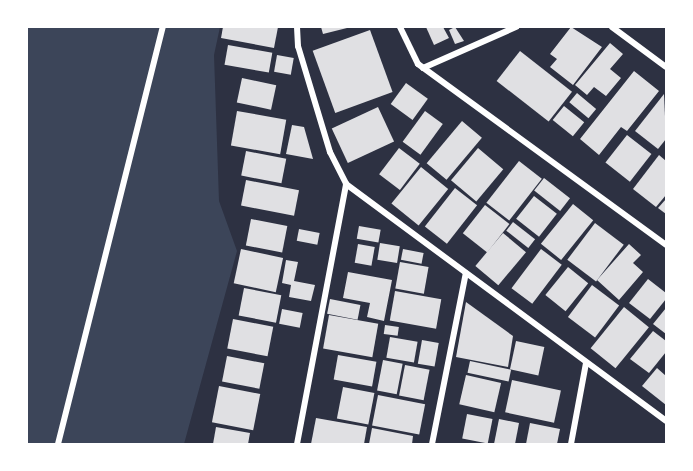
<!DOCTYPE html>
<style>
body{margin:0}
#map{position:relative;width:693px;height:471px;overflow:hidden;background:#2d3142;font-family:"PT Sans",sans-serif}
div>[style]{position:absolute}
.green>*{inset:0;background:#3c4559}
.building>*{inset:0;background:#e0e0e3;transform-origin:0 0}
.minor>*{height:6px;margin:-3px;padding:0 3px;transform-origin:3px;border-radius:3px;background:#fff}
span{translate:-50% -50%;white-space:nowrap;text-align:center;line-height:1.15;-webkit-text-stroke:4.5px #fff;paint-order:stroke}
.frame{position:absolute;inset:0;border:28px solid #fff;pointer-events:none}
</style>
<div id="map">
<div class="green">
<div style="clip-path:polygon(27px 27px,220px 27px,214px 55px,219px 201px,237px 251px,184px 444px,27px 444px)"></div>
</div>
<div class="building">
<div style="clip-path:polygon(223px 27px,278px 27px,274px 48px,221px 38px)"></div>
<div style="clip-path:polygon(321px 27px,347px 27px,347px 28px,323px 34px)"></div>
<div style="clip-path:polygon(426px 27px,443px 27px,449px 38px,434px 45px)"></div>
<div style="clip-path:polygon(455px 27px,464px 41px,455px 44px,449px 30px)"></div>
<div style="clip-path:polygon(571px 27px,602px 47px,573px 85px,550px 67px,557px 59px,550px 54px)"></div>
<div style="left:370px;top:30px;width:66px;height:61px;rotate:70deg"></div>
<div style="clip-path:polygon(610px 43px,623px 54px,610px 69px,621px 78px,606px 96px,594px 87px,587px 95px,575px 85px)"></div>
<div style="left:228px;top:45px;width:45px;height:20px;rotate:10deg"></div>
<div style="left:520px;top:51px;width:66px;height:38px;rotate:38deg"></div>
<div style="left:277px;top:55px;width:17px;height:17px;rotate:10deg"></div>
<div style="clip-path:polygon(634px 71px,659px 91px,627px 131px,621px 127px,599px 155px,580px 139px)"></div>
<div style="left:242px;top:78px;width:35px;height:25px;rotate:12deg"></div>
<div style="left:406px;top:83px;width:27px;height:26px;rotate:36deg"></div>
<div style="left:577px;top:93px;width:25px;height:12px;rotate:40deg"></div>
<div style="clip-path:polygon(664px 94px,666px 139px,658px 149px,635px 131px)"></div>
<div style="left:564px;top:106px;width:26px;height:18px;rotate:39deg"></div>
<div style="left:378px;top:107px;width:38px;height:51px;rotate:65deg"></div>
<div style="left:237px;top:111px;width:50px;height:35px;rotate:10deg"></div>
<div style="left:425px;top:111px;width:22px;height:38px;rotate:36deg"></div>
<div style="left:462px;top:121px;width:26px;height:55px;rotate:40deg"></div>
<div style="clip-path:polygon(292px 125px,304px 127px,313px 159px,286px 154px)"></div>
<div style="left:627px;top:135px;width:31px;height:35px;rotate:38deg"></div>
<div style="left:399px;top:148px;width:26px;height:33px;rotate:37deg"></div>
<div style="left:478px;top:148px;width:33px;height:42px;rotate:40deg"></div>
<div style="left:246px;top:151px;width:41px;height:25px;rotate:11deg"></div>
<div style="clip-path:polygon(659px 155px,666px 161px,666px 195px,656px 207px,633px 189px)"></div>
<div style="left:519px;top:161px;width:29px;height:53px;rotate:38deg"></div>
<div style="left:421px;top:167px;width:35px;height:47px;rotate:39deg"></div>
<div style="left:544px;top:178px;width:33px;height:16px;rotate:38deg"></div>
<div style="left:246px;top:180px;width:54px;height:26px;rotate:11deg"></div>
<div style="left:455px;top:188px;width:28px;height:49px;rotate:38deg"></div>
<div style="left:534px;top:196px;width:29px;height:29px;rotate:38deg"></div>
<div style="clip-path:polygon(666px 199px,666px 214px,658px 208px)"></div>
<div style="left:573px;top:204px;width:26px;height:51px;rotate:39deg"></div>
<div style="left:485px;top:205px;width:31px;height:36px;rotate:38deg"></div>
<div style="left:251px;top:219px;width:37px;height:27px;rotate:11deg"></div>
<div style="left:513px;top:222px;width:28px;height:11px;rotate:38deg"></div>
<div style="left:595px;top:223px;width:36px;height:46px;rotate:37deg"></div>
<div style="left:359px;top:226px;width:22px;height:13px;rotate:10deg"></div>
<div style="left:299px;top:229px;width:21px;height:12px;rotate:11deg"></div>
<div style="left:503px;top:233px;width:30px;height:43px;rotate:40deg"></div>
<div style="left:380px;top:243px;width:20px;height:17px;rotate:9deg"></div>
<div style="left:358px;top:244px;width:17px;height:19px;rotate:10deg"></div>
<div style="clip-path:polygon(629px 244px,641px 255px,633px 263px,643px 272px,619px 300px,597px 280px)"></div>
<div style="left:241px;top:249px;width:43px;height:35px;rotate:12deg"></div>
<div style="left:403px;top:249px;width:21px;height:11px;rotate:11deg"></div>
<div style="left:541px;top:249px;width:26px;height:49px;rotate:37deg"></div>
<div style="clip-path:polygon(286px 260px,298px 262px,294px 281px,315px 285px,311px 301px,289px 297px,291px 285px,282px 283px)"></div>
<div style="left:400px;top:262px;width:29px;height:27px;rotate:10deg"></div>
<div style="left:568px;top:267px;width:26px;height:36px;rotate:39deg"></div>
<div style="clip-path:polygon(348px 272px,392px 280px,384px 321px,367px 317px,370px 303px,343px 298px)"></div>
<div style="clip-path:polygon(648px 279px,666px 293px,666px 299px,650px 319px,629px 303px)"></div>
<div style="left:592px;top:285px;width:34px;height:40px;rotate:37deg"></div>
<div style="left:244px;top:288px;width:38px;height:28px;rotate:11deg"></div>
<div style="left:395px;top:291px;width:47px;height:30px;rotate:10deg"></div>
<div style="left:330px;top:299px;width:31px;height:15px;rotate:11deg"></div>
<div style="clip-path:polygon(466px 302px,513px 336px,508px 367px,456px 357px)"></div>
<div style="left:624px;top:307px;width:32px;height:53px;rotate:39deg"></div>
<div style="clip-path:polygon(666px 308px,666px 334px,653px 324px)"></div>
<div style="left:282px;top:309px;width:21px;height:15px;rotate:11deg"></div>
<div style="left:329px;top:315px;width:50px;height:34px;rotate:10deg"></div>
<div style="left:233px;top:319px;width:41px;height:30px;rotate:11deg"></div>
<div style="left:385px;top:325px;width:14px;height:9px;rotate:8deg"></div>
<div style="clip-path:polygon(653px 331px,666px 341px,666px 352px,649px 373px,630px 359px)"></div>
<div style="left:390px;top:337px;width:28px;height:21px;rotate:10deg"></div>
<div style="left:422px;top:340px;width:17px;height:24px;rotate:10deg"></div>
<div style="left:516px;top:341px;width:29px;height:29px;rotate:12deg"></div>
<div style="left:338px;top:355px;width:39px;height:25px;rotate:10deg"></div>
<div style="left:227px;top:356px;width:38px;height:26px;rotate:11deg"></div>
<div style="left:383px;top:360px;width:20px;height:31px;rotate:11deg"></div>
<div style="left:470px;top:361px;width:42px;height:12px;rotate:12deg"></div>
<div style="left:405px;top:365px;width:25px;height:31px;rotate:11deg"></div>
<div style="clip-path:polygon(657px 368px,666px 376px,666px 405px,642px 386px)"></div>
<div style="left:466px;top:375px;width:36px;height:30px;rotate:13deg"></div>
<div style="left:512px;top:380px;width:50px;height:33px;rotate:12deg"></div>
<div style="left:219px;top:386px;width:42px;height:37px;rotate:11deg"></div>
<div style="left:343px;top:387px;width:32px;height:32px;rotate:11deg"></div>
<div style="left:378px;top:395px;width:48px;height:31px;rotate:11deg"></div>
<div style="left:467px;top:414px;width:26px;height:25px;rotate:11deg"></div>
<div style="clip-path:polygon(316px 418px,367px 427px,364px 444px,311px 444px)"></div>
<div style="clip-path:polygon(499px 419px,519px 423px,515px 444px,494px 444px)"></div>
<div style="clip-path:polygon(530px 423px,560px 429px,557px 444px,526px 444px)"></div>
<div style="clip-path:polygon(216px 427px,250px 433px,248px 444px,213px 444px)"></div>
<div style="clip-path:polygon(372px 428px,413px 436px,412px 444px,369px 444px)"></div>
</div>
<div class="minor">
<div style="left:297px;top:27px;width:19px;rotate:87deg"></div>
<div style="left:298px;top:46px;width:111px;rotate:73.2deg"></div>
<div style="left:330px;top:152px;width:36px;rotate:63deg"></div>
<div style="left:346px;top:184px;width:398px;rotate:36.5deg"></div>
<div style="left:400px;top:27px;width:41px;rotate:64.1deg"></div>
<div style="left:418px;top:64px;width:307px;rotate:36.1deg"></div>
<div style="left:612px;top:27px;width:67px;rotate:36.5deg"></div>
<div style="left:423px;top:68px;width:102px;rotate:-23.8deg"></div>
<div style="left:58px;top:444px;width:430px;rotate:-75.9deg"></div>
<div style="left:297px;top:444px;width:265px;rotate:-79.3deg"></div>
<div style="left:432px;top:444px;width:174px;rotate:-78.8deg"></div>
<div style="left:571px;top:444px;width:82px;rotate:-79.5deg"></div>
</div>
<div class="frame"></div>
</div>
